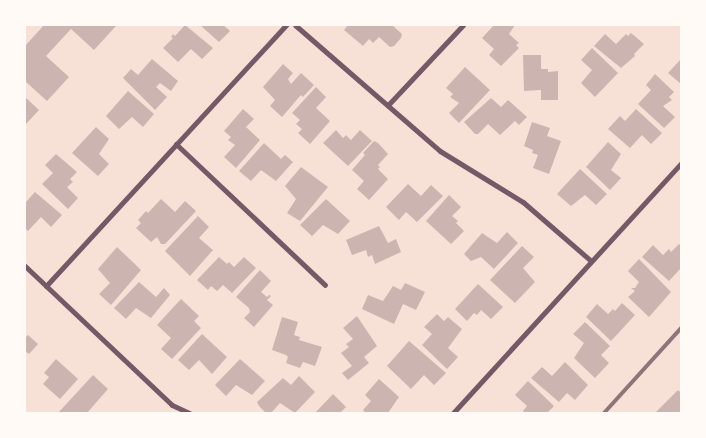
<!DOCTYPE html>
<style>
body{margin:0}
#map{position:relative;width:706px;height:438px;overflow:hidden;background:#f7e1d7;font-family:Montserrat,sans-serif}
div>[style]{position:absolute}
.building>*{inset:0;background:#ccb4b1}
.minor>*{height:5px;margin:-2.5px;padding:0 2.5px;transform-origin:2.5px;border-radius:2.5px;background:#755966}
.rail>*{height:4px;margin:-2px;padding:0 2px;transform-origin:2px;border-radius:2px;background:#8f747c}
span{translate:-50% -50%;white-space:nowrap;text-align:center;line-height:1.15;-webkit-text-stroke:5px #fffaf5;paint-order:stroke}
.frame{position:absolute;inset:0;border:26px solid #fffaf5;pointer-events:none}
</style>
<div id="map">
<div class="building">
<div style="clip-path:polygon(44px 25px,116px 26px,94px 50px,71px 29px,46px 56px,69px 77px,47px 101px,25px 81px,25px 46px)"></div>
<div style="clip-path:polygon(185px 25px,213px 48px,202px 59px,191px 49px,178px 62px,163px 48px,173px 38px,171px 37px,173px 34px,175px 36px)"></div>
<div style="clip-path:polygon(200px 25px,223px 25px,230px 31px,219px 42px)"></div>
<div style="clip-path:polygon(348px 25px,392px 25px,402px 34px,401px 38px,394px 46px,390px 47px,379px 37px,373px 43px,369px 39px,363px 46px,344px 30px)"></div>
<div style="clip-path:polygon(494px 25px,515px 25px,509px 34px,519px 43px,516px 45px,519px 48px,501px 66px,489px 55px,494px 49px,482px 38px)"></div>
<div style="clip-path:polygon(631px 33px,644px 44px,634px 54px,635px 56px,621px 68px,594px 46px,605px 34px,616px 44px,626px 34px,628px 36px)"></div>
<div style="clip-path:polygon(592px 48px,618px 73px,595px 97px,581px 83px,592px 70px,581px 60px)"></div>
<div style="clip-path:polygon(523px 55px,541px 55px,541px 69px,548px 69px,548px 72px,558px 71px,558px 100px,541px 100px,541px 90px,524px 91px)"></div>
<div style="clip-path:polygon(152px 59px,178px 81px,171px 91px,160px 83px,156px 87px,167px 97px,155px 110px,123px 78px,131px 69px,138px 75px)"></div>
<div style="clip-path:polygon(681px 59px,681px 84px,668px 73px)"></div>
<div style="clip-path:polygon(283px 64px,293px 73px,288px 79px,291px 84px,301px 73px,314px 85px,303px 97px,301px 95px,282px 117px,270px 106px,275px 100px,263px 87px)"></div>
<div style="clip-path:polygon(465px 67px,490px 90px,459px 123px,449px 113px,459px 103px,450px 97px,453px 94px,446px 88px)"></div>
<div style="clip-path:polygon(655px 74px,674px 92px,669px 97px,672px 100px,663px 106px,675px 117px,664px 128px,638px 104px,651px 90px,646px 85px)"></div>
<div style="clip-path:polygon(316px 87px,326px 97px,316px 108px,330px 121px,310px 144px,298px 133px,302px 129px,296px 124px,300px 120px,292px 113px)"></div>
<div style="clip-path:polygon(128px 91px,154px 114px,143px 127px,132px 117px,119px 129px,106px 116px)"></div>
<div style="clip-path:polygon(25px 97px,39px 110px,25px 125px)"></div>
<div style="clip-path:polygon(491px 98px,501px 107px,508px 100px,527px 117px,519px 125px,515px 121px,500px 135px,488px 124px,478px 134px,475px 134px,464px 122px)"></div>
<div style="clip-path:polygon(243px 109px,254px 119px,246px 127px,260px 140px,236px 168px,224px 157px,235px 145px,228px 140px,231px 137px,224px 131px)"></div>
<div style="clip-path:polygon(636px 109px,662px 133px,651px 144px,642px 135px,630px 148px,608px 129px,620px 116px,625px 121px)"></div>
<div style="clip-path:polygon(532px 122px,550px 128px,547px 136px,561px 141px,549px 174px,533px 168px,538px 155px,532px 153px,533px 150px,524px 146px)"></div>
<div style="clip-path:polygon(96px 127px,109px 139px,99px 154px,109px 164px,98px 176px,72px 153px)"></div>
<div style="clip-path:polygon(336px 130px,343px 138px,346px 135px,351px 140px,360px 130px,372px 141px,348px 166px,323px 143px)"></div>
<div style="clip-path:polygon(374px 141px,378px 143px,388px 154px,378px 165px,380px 167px,378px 169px,388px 179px,369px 200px,357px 189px,364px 181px,352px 170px,365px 155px,363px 153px)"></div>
<div style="clip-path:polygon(608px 142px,621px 154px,611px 170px,621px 178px,610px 190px,586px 167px)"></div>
<div style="clip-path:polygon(264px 143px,281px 159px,285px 155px,293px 162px,276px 181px,261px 170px,251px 181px,239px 171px)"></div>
<div style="clip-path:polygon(56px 154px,77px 172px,70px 179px,73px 182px,67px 187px,78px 198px,68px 209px,42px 184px,53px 173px,45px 165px)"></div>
<div style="clip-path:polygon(301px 167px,328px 187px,300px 221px,287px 213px,296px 199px,285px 186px)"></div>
<div style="clip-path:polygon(580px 169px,607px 194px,596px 205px,585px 195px,571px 206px,557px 194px)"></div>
<div style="clip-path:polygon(408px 184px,421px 196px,431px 185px,443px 196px,417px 222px,406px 212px,399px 220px,386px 207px)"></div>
<div style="clip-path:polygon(35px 192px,62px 215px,51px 227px,41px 217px,28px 231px,25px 228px,25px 203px)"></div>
<div style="clip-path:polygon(449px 195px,461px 207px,452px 216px,458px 221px,456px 223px,464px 231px,451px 244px,426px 221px)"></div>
<div style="clip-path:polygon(161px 199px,175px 212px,185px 201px,196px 211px,165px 244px,161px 244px,157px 237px,151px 242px,136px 228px,141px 223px,138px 220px,146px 211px,148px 213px)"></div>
<div style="clip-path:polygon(326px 199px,350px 221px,338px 234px,323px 225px,312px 236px,300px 225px)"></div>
<div style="clip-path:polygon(198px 216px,209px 227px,199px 238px,213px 250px,190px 276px,165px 251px)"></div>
<div style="clip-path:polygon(379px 226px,388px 243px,396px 239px,401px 252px,375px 264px,372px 255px,368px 257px,366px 250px,352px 255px,346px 240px)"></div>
<div style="clip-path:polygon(507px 232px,518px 243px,494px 269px,481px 257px,471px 261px,464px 254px,482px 233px,497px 243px)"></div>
<div style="clip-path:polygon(679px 244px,681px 246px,681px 268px,669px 281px,642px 257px,653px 245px,663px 255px,669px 249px,671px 252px)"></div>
<div style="clip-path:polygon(522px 246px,534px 257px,523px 268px,535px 282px,515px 303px,490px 280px)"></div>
<div style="clip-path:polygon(117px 247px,141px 270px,111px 305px,99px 294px,110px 283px,98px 269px)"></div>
<div style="clip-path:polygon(219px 257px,227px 264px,229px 262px,234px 267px,244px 257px,256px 268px,232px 293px,223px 285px,217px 291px,211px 286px,208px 290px,197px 280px)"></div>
<div style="clip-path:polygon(639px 259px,671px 292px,649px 317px,628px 297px,635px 291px,631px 288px,635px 288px,639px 282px,628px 271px)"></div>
<div style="clip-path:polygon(260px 270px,271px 281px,261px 292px,267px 297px,269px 295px,271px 296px,267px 300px,273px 305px,254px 327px,244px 318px,250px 312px,249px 308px,236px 297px)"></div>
<div style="clip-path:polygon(139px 282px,156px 297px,164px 288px,170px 295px,151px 318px,136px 308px,126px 319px,114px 308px)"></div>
<div style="clip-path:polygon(405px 283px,425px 292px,416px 310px,403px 304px,394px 324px,362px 309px,368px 295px,383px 301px,393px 286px,401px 290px)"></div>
<div style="clip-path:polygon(478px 284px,503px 307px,491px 319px,481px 310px,477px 315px,474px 313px,467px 321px,455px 309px)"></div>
<div style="clip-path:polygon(181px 299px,199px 316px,194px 321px,201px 328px,172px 359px,161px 349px,171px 338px,157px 325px)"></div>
<div style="clip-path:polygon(622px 303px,635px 315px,611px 341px,586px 317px,597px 304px,608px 314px,613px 309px,615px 311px)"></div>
<div style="clip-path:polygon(437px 314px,444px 321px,448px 317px,462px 329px,448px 348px,458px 357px,447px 369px,422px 345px,432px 334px,424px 327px)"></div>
<div style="clip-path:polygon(357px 316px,377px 346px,364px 357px,369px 363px,348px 380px,342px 373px,352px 366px,341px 353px,349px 347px,346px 344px,353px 339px,343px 328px)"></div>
<div style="clip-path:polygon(282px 317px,298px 322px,294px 335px,300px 337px,299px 340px,322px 347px,315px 366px,303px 362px,300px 368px,286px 363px,288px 357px,286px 355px,272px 350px)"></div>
<div style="clip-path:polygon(585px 322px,610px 346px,601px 355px,609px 363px,595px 378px,574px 358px,584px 343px,573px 334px)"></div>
<div style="clip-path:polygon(202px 334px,227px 357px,212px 374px,199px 360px,189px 370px,178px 360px)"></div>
<div style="clip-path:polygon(28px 335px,38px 344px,29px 354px,25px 351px,25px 338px)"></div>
<div style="clip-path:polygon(409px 341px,446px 373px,434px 385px,424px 375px,411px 389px,387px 366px)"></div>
<div style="clip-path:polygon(56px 359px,78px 379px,60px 399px,43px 384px,49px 377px,44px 373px)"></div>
<div style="clip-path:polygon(240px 359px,265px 381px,252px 395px,236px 385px,226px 396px,215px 385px)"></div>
<div style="clip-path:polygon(565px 362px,588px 385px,575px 400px,567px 393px,559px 402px,531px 378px,542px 367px,552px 376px)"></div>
<div style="clip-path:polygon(93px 375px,108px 389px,87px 413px,58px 413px)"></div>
<div style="clip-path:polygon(299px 376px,315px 392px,295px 413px,280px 403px,271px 413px,266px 413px,259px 406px,257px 402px,283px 378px,291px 385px)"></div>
<div style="clip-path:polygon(379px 379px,399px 397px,388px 413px,366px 413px,363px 410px,371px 401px,365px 395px)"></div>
<div style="clip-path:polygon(528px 381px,554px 406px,547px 413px,525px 413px,523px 411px,527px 406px,515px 395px)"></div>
<div style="clip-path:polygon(678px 390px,681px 393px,681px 413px,655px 413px)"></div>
<div style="clip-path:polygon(333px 394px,346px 407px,340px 413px,315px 413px)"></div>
</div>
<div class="minor">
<div style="left:295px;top:25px;width:192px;rotate:41deg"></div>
<div style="left:440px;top:151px;width:97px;rotate:31.6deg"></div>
<div style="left:523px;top:202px;width:90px;rotate:40.9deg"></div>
<div style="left:388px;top:105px;width:110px;rotate:-46.8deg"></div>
<div style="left:176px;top:144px;width:205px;rotate:43.4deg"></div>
<div style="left:25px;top:266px;width:202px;rotate:43.4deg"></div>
<div style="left:172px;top:405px;width:19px;rotate:25deg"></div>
<div style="left:46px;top:286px;width:355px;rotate:-47.4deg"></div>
<div style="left:453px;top:413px;width:338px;rotate:-47.6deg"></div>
</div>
<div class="rail">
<div style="left:604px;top:413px;width:115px;rotate:-47.8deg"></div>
</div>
<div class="frame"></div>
</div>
